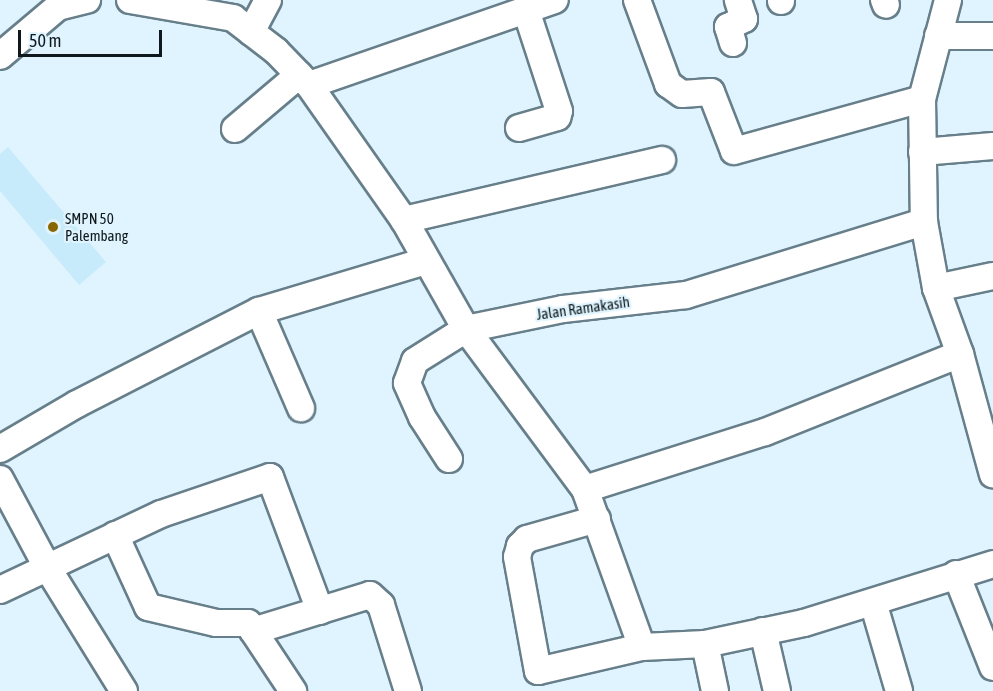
<!DOCTYPE html>
<style>
body{margin:0}
#map{position:relative;width:993px;height:691px;overflow:hidden;background:#dff4fe;font-family:"Asap Condensed",sans-serif}
div>[style]{position:absolute}
.built>*{inset:0;background:#c8ebfc}
.roads{filter:drop-shadow(2px 0 #677f8a) drop-shadow(-2px 0 #677f8a) drop-shadow(0 2px #677f8a) drop-shadow(0 -2px #677f8a)}
.minor>*{height:26px;margin:-13px;padding:0 13px;transform-origin:13px;border-radius:13px;background:#fff}
.dots>*{width:16px;height:16px;translate:-50% -50%;box-sizing:border-box;border:3px solid #dff4fe;border-radius:50%}
span{translate:-50% -50%;white-space:nowrap;text-align:center;line-height:1.15;-webkit-text-stroke:4.5px #dff4fe;paint-order:stroke}
.poi-label{font-size:15px;color:#0f191d}
.left{translate:0 -50%;text-align:left}
.street-label{font-size:15px;color:#0f191d}
.scale{position:absolute;left:18px;top:30px;width:144px;height:27px;box-sizing:border-box;border:3px solid #0f191d;border-top:0;padding-left:8px;font-size:18px;line-height:21px;white-space:nowrap;color:#0f191d;-webkit-text-stroke:4px #dff4fe;paint-order:stroke}
</style>
<div id="map">
<div class="built">
<div style="clip-path:polygon(8px 147px,106px 262px,79px 285px,0 191px,0 154px)"></div>
</div>
<div class="roads">
<div class="minor">
<div style="left:130px;top:0;width:105px;rotate:9.9deg"></div>
<div style="left:233px;top:18px;width:54px;rotate:37.5deg"></div>
<div style="left:276px;top:51px;width:47px;rotate:45.9deg"></div>
<div style="left:309px;top:85px;width:165px;rotate:54.9deg"></div>
<div style="left:404px;top:220px;width:125px;rotate:60.4deg"></div>
<div style="left:466px;top:329px;width:199px;rotate:53.4deg"></div>
<div style="left:585px;top:489px;width:168px;rotate:70.2deg"></div>
<div style="left:642px;top:647px;width:63px;rotate:-2.7deg"></div>
<div style="left:705px;top:644px;width:101px;rotate:-12deg"></div>
<div style="left:804px;top:623px;width:198px;rotate:-17.3deg"></div>
<div style="left:637px;top:0;width:90px;rotate:69.7deg"></div>
<div style="left:668px;top:84px;width:17px;rotate:36deg"></div>
<div style="left:682px;top:94px;width:29px;rotate:-4deg"></div>
<div style="left:711px;top:92px;width:63px;rotate:68.7deg"></div>
<div style="left:734px;top:151px;width:195px;rotate:-15.5deg"></div>
<div style="left:781px;top:0;width:1px;rotate:90deg"></div>
<div style="left:884px;top:0;width:5px;rotate:68deg"></div>
<div style="left:948px;top:0;width:102px;rotate:104.7deg"></div>
<div style="left:922px;top:99px;width:123px;rotate:89.1deg"></div>
<div style="left:924px;top:222px;width:67px;rotate:79.7deg"></div>
<div style="left:936px;top:288px;width:70px;rotate:70deg"></div>
<div style="left:960px;top:354px;width:125px;rotate:74.7deg"></div>
<div style="left:251px;top:32px;width:36px;rotate:-62deg"></div>
<div style="left:938px;top:36px;width:55px"></div>
<div style="left:733px;top:43px;width:17px;rotate:-107deg"></div>
<div style="left:728px;top:27px;width:18px;rotate:-27deg"></div>
<div style="left:744px;top:19px;width:20px;rotate:-108deg"></div>
<div style="left:0;top:56px;width:76px;rotate:-40.2deg"></div>
<div style="left:58px;top:7px;width:30px;rotate:-14deg"></div>
<div style="left:309px;top:85px;width:260px;rotate:-19.1deg"></div>
<div style="left:519px;top:128px;width:40px;rotate:-16deg"></div>
<div style="left:557px;top:117px;width:6px;rotate:-72deg"></div>
<div style="left:559px;top:111px;width:106px;rotate:-108.1deg"></div>
<div style="left:235px;top:129px;width:84px;rotate:-40.2deg"></div>
<div style="left:922px;top:152px;width:71px;rotate:-4.8deg"></div>
<div style="left:404px;top:220px;width:265px;rotate:-13.1deg"></div>
<div style="left:936px;top:288px;width:58px;rotate:-11.9deg"></div>
<div style="left:259px;top:311px;width:106px;rotate:66.6deg"></div>
<div style="left:0;top:449px;width:89px;rotate:-30.3deg"></div>
<div style="left:77px;top:404px;width:204px;rotate:-27.1deg"></div>
<div style="left:259px;top:311px;width:174px;rotate:-16.7deg"></div>
<div style="left:449px;top:459px;width:50px;rotate:-122.7deg"></div>
<div style="left:422px;top:417px;width:37px;rotate:-114deg"></div>
<div style="left:407px;top:383px;width:23px;rotate:-70deg"></div>
<div style="left:415px;top:361px;width:60px;rotate:-32.1deg"></div>
<div style="left:466px;top:329px;width:99px;rotate:-11.7deg"></div>
<div style="left:563px;top:309px;width:124px;rotate:-6.5deg"></div>
<div style="left:686px;top:295px;width:249px;rotate:-17.1deg"></div>
<div style="left:0;top:479px;width:100px;rotate:61.9deg"></div>
<div style="left:47px;top:567px;width:146px;rotate:58.2deg"></div>
<div style="left:585px;top:489px;width:189px;rotate:-17.6deg"></div>
<div style="left:765px;top:432px;width:210px;rotate:-21.8deg"></div>
<div style="left:597px;top:519px;width:73px;rotate:164.1deg"></div>
<div style="left:527px;top:539px;width:10px;rotate:135deg"></div>
<div style="left:520px;top:546px;width:11px;rotate:105deg"></div>
<div style="left:517px;top:557px;width:116px;rotate:79.6deg"></div>
<div style="left:538px;top:671px;width:107px;rotate:-13deg"></div>
<div style="left:115px;top:535px;width:79px;rotate:65.4deg"></div>
<div style="left:148px;top:607px;width:70px;rotate:13.2deg"></div>
<div style="left:216px;top:623px;width:32px"></div>
<div style="left:248px;top:623px;width:82px;rotate:56.5deg"></div>
<div style="left:956px;top:574px;width:100px;rotate:68.3deg"></div>
<div style="left:0;top:590px;width:178px;rotate:-25.3deg"></div>
<div style="left:161px;top:514px;width:115px;rotate:-18.7deg"></div>
<div style="left:270px;top:477px;width:143px;rotate:69.5deg"></div>
<div style="left:873px;top:602px;width:93px;rotate:73.7deg"></div>
<div style="left:253px;top:631px;width:122px;rotate:-17.1deg"></div>
<div style="left:370px;top:595px;width:15px;rotate:42deg"></div>
<div style="left:381px;top:605px;width:90px;rotate:72.6deg"></div>
<div style="left:763px;top:631px;width:62px;rotate:76.9deg"></div>
<div style="left:705px;top:644px;width:48px;rotate:78deg"></div>
</div>
</div>
<div class="dots">
<div style="left:53px;top:227px;background:#8a6504"></div>
</div>
<div class="poi-label">
<span class="left" style="left:65px;top:227px">SMPN 50<br>Palembang</span>
</div>
<div class="street-label">
<span style="left:583px;top:308px;rotate:-8deg">Jalan Ramakasih</span>
</div>
<div class="scale">50 m</div>
</div>
